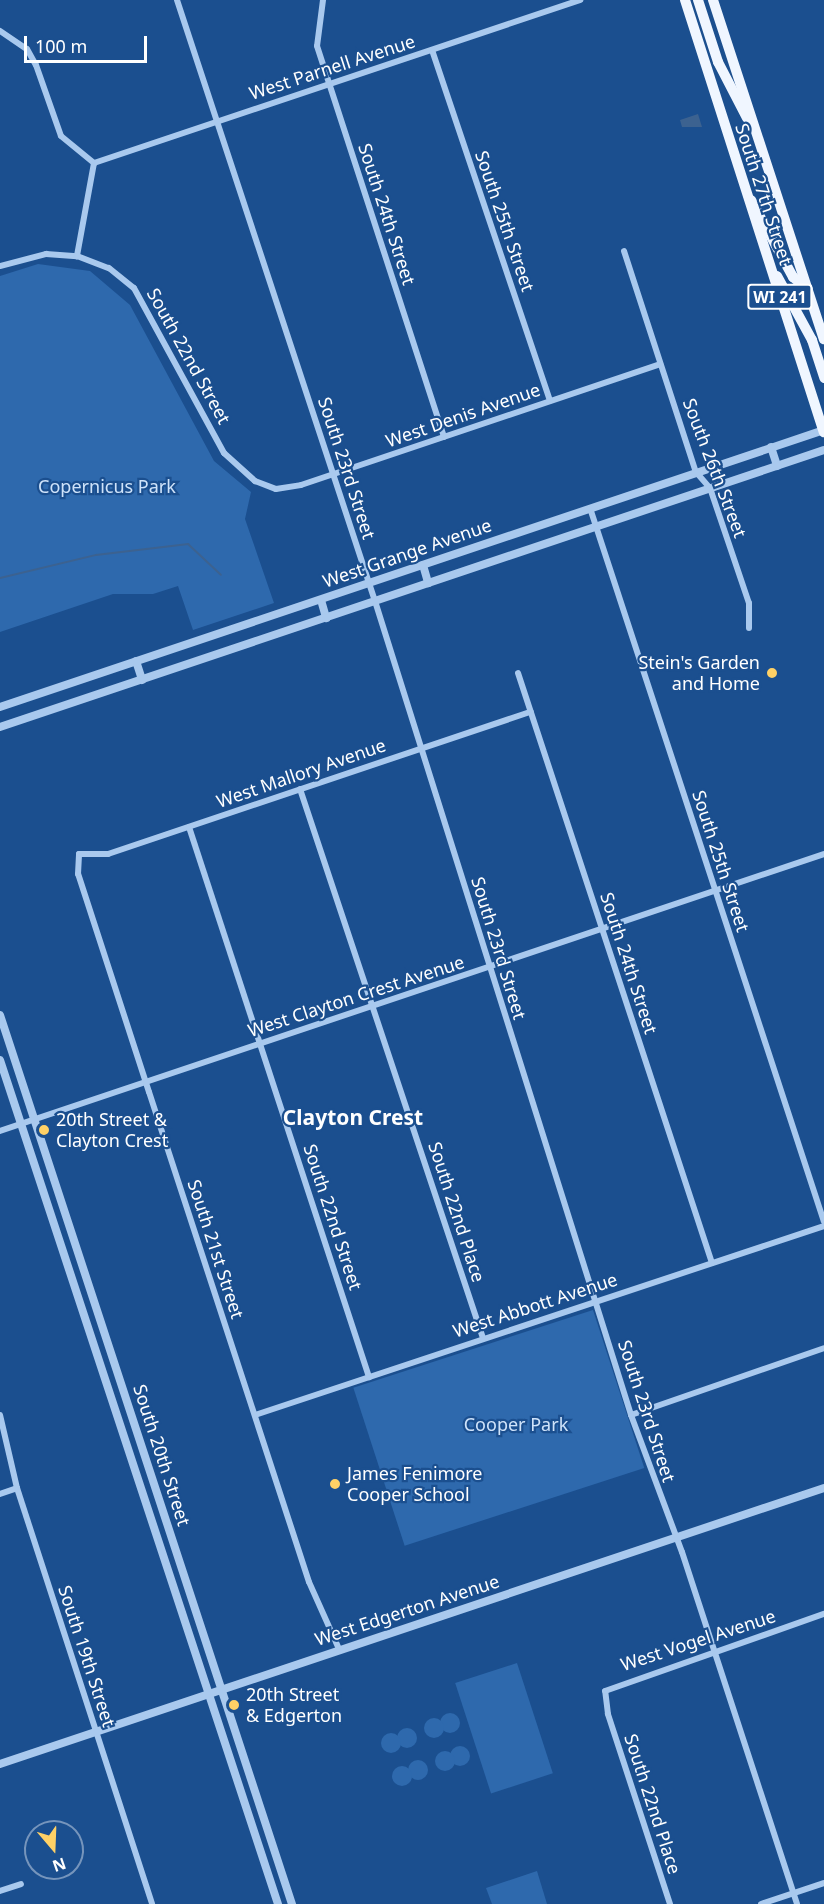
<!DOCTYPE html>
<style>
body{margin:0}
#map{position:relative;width:824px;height:1904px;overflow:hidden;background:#1b4f8f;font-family:"Noto Sans",sans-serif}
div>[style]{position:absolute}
.green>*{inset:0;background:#2e69ad;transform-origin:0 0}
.round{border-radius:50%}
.water>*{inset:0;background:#3c6290}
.stream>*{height:2px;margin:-1px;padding:0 1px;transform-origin:1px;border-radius:1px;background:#3c6290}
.minor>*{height:6px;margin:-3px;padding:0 3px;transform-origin:3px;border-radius:3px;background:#a9c9ee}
.tertiary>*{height:8px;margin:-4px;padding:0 4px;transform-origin:4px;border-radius:4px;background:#a9c9ee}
.primary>*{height:10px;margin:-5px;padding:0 5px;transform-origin:5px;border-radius:5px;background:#f0f6ff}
.dots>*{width:16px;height:16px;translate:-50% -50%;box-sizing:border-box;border:3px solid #1b4f8f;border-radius:50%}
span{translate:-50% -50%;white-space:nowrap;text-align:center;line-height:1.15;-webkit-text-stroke:4.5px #1b4f8f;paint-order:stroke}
.shield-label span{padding:2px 4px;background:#1b4f8f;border:2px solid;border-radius:4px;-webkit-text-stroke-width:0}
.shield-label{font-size:16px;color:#fff;font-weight:700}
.street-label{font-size:18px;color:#fff}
.park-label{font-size:18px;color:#cfe3fa}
.poi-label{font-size:18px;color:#fff}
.right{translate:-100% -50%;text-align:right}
.left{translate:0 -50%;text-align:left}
.quarter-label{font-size:21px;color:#fff;font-weight:700}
.north{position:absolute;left:24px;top:1820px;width:60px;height:60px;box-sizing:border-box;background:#1b4f8f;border:2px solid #7695bc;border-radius:50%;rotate:161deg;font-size:16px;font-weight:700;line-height:24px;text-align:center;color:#fff}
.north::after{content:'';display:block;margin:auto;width:21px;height:27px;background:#ffd166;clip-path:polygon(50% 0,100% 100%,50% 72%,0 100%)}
.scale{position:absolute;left:24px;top:36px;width:123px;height:27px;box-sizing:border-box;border:3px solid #fff;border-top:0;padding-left:8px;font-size:18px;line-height:21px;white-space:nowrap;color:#fff;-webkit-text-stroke:4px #1b4f8f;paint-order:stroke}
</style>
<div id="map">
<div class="green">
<div style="clip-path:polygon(38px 264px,90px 271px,130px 305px,214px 461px,251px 492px,245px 519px,274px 603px,193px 630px,178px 586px,153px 594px,113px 594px,0 632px,0 276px)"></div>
<div style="left:593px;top:1310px;width:166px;height:252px;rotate:72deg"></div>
<div style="left:517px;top:1663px;width:116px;height:65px;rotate:72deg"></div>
<div class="round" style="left:440px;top:1713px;width:20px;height:20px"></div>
<div class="round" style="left:424px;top:1718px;width:20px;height:20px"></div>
<div class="round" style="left:397px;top:1728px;width:20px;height:20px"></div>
<div class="round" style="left:381px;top:1733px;width:20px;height:20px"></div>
<div class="round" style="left:450px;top:1746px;width:20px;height:20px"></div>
<div class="round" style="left:435px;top:1751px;width:20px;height:20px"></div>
<div class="round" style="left:408px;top:1760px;width:20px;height:20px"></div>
<div class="round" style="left:392px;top:1766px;width:20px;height:20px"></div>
<div style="clip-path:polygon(537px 1871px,547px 1904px,492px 1904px,486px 1888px)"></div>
</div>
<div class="water">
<div style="clip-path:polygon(698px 114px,702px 127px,682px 127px,680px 120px)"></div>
</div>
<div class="stream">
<div style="left:0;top:578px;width:99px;rotate:-13.5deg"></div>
<div style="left:96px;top:555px;width:93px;rotate:-6.8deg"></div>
<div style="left:188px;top:544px;width:45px;rotate:43.2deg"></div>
</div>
<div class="minor">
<div style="left:177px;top:0;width:633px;rotate:71.77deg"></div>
<div style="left:375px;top:601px;width:853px;rotate:72.54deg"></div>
<div style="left:631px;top:1415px;width:146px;rotate:69.6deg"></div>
<div style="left:682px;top:1552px;width:370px;rotate:71.9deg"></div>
<div style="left:323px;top:0;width:46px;rotate:97.4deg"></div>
<div style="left:317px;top:46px;width:411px;rotate:72deg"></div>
<div style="left:0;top:31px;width:32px;rotate:34deg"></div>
<div style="left:27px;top:49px;width:18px;rotate:61deg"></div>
<div style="left:36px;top:65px;width:75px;rotate:70.6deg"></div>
<div style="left:61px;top:136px;width:43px;rotate:39.3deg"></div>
<div style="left:94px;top:163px;width:95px;rotate:100.4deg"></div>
<div style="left:77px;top:256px;width:34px;rotate:21deg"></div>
<div style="left:109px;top:268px;width:32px;rotate:39deg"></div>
<div style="left:134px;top:288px;width:188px;rotate:61.4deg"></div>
<div style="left:224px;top:453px;width:42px;rotate:42.1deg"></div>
<div style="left:255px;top:481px;width:22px;rotate:21deg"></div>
<div style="left:276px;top:489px;width:25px;rotate:-9deg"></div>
<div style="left:301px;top:485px;width:379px;rotate:-18.6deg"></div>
<div style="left:432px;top:50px;width:370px;rotate:71.4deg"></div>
<div style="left:94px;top:163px;width:513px;rotate:-18.54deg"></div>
<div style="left:624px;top:251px;width:232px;rotate:72deg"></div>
<div style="left:696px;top:472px;width:21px;rotate:49deg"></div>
<div style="left:710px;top:488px;width:121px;rotate:71.3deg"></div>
<div style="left:749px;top:603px;width:25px;rotate:90deg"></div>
<div style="left:0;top:266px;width:48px;rotate:-14.6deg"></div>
<div style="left:46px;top:254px;width:31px;rotate:4deg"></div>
<div style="left:590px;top:508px;width:751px;rotate:71.85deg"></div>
<div style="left:518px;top:673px;width:621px;rotate:71.8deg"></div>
<div style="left:300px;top:789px;width:579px;rotate:71.57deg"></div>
<div style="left:189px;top:827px;width:579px;rotate:71.88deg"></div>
<div style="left:0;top:1131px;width:869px;rotate:-18.58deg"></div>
<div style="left:0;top:1415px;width:75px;rotate:76.9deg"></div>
<div style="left:17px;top:1488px;width:437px;rotate:72deg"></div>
<div style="left:255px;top:1415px;width:600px;rotate:-18.37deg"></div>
<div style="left:631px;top:1415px;width:204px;rotate:-19.1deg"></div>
<div style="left:0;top:1494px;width:18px;rotate:-19deg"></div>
<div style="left:339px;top:1649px;width:73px;rotate:-114.1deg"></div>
<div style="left:309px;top:1582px;width:515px;rotate:-108.08deg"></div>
<div style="left:149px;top:1092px;width:229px;rotate:-108deg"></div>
<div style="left:78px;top:874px;width:20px;rotate:-87deg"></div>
<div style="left:79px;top:854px;width:29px"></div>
<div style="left:108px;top:854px;width:446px;rotate:-18.6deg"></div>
<div style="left:0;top:1891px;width:22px;rotate:-18deg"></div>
<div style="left:670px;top:1904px;width:200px;rotate:-108.1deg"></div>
<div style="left:608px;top:1714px;width:23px;rotate:-97deg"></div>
<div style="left:605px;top:1691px;width:232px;rotate:-19.4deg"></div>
<div style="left:761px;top:1904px;width:66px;rotate:-18.4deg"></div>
</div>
<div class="tertiary">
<div style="left:771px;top:447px;width:20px;rotate:72deg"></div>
<div style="left:423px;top:565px;width:19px;rotate:74deg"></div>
<div style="left:321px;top:600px;width:19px;rotate:74deg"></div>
<div style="left:136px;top:661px;width:20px;rotate:72deg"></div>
<div style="left:0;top:707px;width:869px;rotate:-18.58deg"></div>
<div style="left:0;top:727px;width:869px;rotate:-18.58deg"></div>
<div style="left:0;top:1015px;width:936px;rotate:71.82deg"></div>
<div style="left:0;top:1060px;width:889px;rotate:71.77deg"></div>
<div style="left:0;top:1764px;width:869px;rotate:-18.52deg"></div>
</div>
<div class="primary">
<div style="left:685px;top:0;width:454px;rotate:72.2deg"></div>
<div style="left:698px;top:0;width:65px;rotate:72.1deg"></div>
<div style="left:718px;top:62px;width:63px;rotate:62.6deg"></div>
<div style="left:713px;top:0;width:357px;rotate:71.9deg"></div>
<div style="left:751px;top:200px;width:88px;rotate:61.4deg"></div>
<div style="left:793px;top:277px;width:19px;rotate:39deg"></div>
<div style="left:777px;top:276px;width:73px;rotate:61.3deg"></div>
<div style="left:812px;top:340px;width:40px;rotate:72deg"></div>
</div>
<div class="dots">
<div style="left:772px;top:673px;background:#ffd166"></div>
<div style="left:44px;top:1130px;background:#ffd166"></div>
<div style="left:335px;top:1484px;background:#ffd166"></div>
<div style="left:234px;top:1705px;background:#ffd166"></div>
</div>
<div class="shield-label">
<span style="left:780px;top:297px">WI 241</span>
</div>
<div class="street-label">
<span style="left:332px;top:67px;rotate:-18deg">West Parnell Avenue</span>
<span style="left:764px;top:194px;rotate:72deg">South 27th Street</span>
<span style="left:387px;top:214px;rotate:72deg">South 24th Street</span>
<span style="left:505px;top:221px;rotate:71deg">South 25th Street</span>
<span style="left:189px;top:356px;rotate:61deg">South 22nd Street</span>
<span style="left:463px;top:415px;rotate:-19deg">West Denis Avenue</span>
<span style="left:347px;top:468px;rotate:72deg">South 23rd Street</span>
<span style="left:715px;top:468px;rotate:69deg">South 26th Street</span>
<span style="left:407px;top:553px;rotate:-19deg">West Grange Avenue</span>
<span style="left:301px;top:773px;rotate:-19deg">West Mallory Avenue</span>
<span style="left:721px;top:861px;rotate:72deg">South 25th Street</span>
<span style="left:499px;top:948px;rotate:73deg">South 23rd Street</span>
<span style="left:629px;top:963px;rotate:72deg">South 24th Street</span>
<span style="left:356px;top:996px;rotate:-18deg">West Clayton Crest Avenue</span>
<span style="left:457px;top:1212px;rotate:72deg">South 22nd Place</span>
<span style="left:333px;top:1217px;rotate:72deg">South 22nd Street</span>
<span style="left:216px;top:1249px;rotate:72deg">South 21st Street</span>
<span style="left:535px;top:1305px;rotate:-18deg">West Abbott Avenue</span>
<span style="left:647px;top:1411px;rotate:72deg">South 23rd Street</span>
<span style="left:162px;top:1455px;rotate:72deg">South 20th Street</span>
<span style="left:407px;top:1610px;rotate:-18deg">West Edgerton Avenue</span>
<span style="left:698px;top:1640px;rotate:-18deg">West Vogel Avenue</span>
<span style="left:87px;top:1656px;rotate:72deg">South 19th Street</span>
<span style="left:653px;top:1804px;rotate:72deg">South 22nd Place</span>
</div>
<div class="park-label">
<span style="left:107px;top:486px">Copernicus Park</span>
<span style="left:516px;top:1424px">Cooper Park</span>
</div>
<div class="poi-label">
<span class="right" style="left:760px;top:673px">Stein's Garden<br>and Home</span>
<span class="left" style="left:56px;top:1130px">20th Street &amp;<br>Clayton Crest</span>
<span class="left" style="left:347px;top:1484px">James Fenimore<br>Cooper School</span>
<span class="left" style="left:246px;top:1705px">20th Street<br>&amp; Edgerton</span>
</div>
<div class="quarter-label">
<span style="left:353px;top:1117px">Clayton Crest</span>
</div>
<div class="north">N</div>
<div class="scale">100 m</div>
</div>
